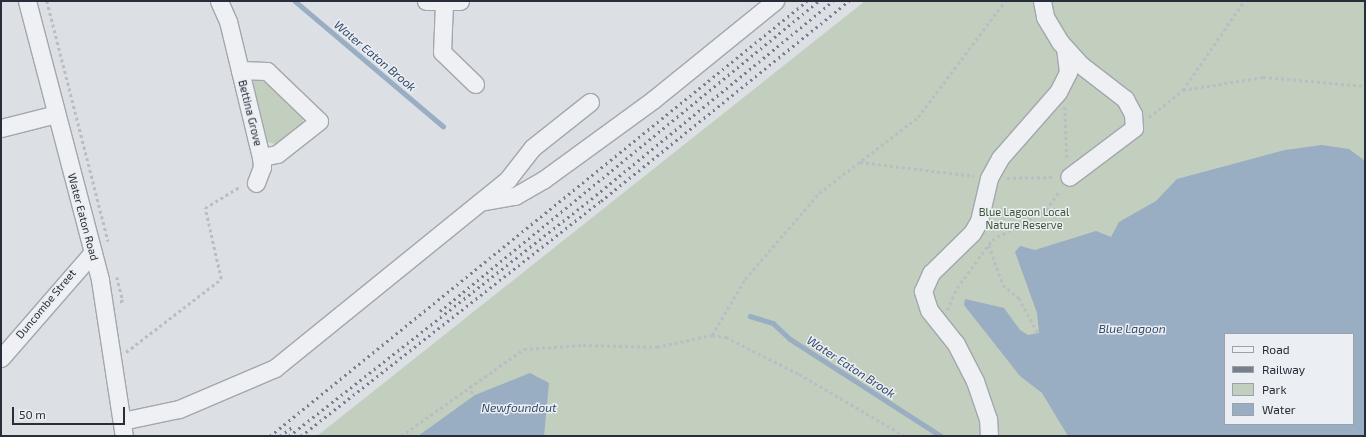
<!DOCTYPE html>
<style>
body{margin:0}
#map{position:relative;width:1366px;height:437px;overflow:hidden;background:#dce0e5;font-family:"Exo 2",sans-serif}
div>[style]{position:absolute}
.green>*{inset:0;background:#c2cebe}
.water>*{inset:0;background:#99adc3}
.stream>*{height:4.5px;margin:-2.25px;padding:0 2.25px;transform-origin:2.25px;border-radius:2.25px;background:#99adc3}
.path>*{height:2.5px;margin-top:-1.25px;transform-origin:0;background:repeating-linear-gradient(90deg,#babec4 0 3px,transparent 0 6px)}
.roads{filter:drop-shadow(1px 0 #a2a7ae) drop-shadow(-1px 0 #a2a7ae) drop-shadow(0 1px #a2a7ae) drop-shadow(0 -1px #a2a7ae)}
.minor>*{height:17px;margin:-8.5px;padding:0 8.5px;transform-origin:8.5px;border-radius:8.5px;background:#eef0f4}
.rail>*{height:3px;margin-top:-1.5px;transform-origin:0;background:repeating-linear-gradient(90deg,#777f8d 0 2px,transparent 0 6px)}
span{translate:-50% -50%;white-space:nowrap;text-align:center;line-height:1.15;-webkit-text-stroke:3px #ebeef3;paint-order:stroke}
.street-label{font-size:11px;color:#272e3a}
.park-label{font-size:11px;color:#3b5535}
.water-label{font-size:12px;color:#354c6a;font-style:italic}
.frame{position:absolute;inset:0;border:2px solid #272e3a;pointer-events:none}
.legend{position:absolute;left:1224px;top:333px;width:130px;height:92px;box-sizing:border-box;background:#ebeef3;border:1px solid #9da1a9;margin:0;padding:5px 7px;list-style:none;font-size:12px;color:#272e3a}
.legend li{display:flex;align-items:center;gap:8px;height:20px}
.legend b{width:20px;border:1px solid #9da1a9}
.scale{position:absolute;left:12px;top:407px;width:113px;height:18px;box-sizing:border-box;border:2px solid #272e3a;border-top:0;padding-left:5px;font-size:12px;line-height:14px;white-space:nowrap;color:#272e3a;-webkit-text-stroke:3px #ebeef3;paint-order:stroke}
</style>
<div id="map">
<div class="green">
<div style="clip-path:polygon(evenodd,865px 1px,1365px 1px,1365px 436px,317px 436px,865px 1px,1225px 334px,1353px 334px,1353px 424px,1225px 424px,1225px 334px)"></div>
<div style="clip-path:polygon(261px 75px,303px 113px,303px 126px,277px 145px,263px 140px,249px 86px)"></div>
</div>
<div class="water">
<div style="clip-path:polygon(evenodd,1322px 145px,1349px 149px,1365px 161px,1365px 436px,1068px 436px,1042px 393px,1020px 376px,964px 305px,965px 299px,1004px 308px,1020px 330px,1028px 335px,1039px 333px,1037px 313px,1015px 252px,1020px 246px,1035px 250px,1096px 231px,1111px 237px,1119px 222px,1156px 201px,1177px 179px,1285px 150px,1322px 145px,1225px 334px,1353px 334px,1353px 424px,1225px 424px,1225px 334px)"></div>
<div style="clip-path:polygon(530px 373px,549px 383px,544px 436px,418px 436px,475px 395px)"></div>
</div>
<div class="stream">
<div style="left:295px;top:1px;width:194px;rotate:40.2deg"></div>
<div style="left:750px;top:316px;width:24px;rotate:17deg"></div>
<div style="left:773px;top:323px;width:23px;rotate:43deg"></div>
<div style="left:790px;top:339px;width:179px;rotate:32.7deg"></div>
</div>
<div class="path">
<div style="left:47px;top:1px;width:248px;rotate:75.7deg"></div>
<div style="left:1183px;top:90px;width:108px;rotate:-55.6deg"></div>
<div style="left:1065px;top:107px;width:53px;rotate:87.8deg"></div>
<div style="left:1149px;top:117px;width:43px;rotate:-38.5deg"></div>
<div style="left:1183px;top:90px;width:81px;rotate:-9.2deg"></div>
<div style="left:1263px;top:77px;width:102px;rotate:5deg"></div>
<div style="left:860px;top:162px;width:115px;rotate:7deg"></div>
<div style="left:1007px;top:178px;width:47px;rotate:-1.2deg"></div>
<div style="left:989px;top:245px;width:42px;rotate:70.7deg"></div>
<div style="left:1003px;top:285px;width:21px;rotate:39deg"></div>
<div style="left:1019px;top:298px;width:42px;rotate:61.6deg"></div>
<div style="left:117px;top:277px;width:25px;rotate:76deg"></div>
<div style="left:123px;top:301px;width:4px;rotate:166deg"></div>
<div style="left:947px;top:310px;width:24px;rotate:-66deg"></div>
<div style="left:957px;top:288px;width:59px;rotate:-53.9deg"></div>
<div style="left:992px;top:240px;width:62px;rotate:-29.1deg"></div>
<div style="left:1046px;top:210px;width:24px;rotate:-55deg"></div>
<div style="left:712px;top:335px;width:65px;rotate:-59.5deg"></div>
<div style="left:745px;top:279px;width:113px;rotate:-49.3deg"></div>
<div style="left:819px;top:193px;width:125px;rotate:-37.5deg"></div>
<div style="left:918px;top:117px;width:145px;rotate:-53.1deg"></div>
<div style="left:126px;top:352px;width:120px;rotate:-37.5deg"></div>
<div style="left:221px;top:279px;width:73px;rotate:-102.7deg"></div>
<div style="left:205px;top:208px;width:42px;rotate:-31.4deg"></div>
<div style="left:470px;top:385px;width:11px;rotate:75deg"></div>
<div style="left:401px;top:436px;width:151px;rotate:-35.3deg"></div>
<div style="left:524px;top:349px;width:59px;rotate:-3.9deg"></div>
<div style="left:583px;top:345px;width:74px;rotate:1.5deg"></div>
<div style="left:657px;top:347px;width:56px;rotate:-12.3deg"></div>
<div style="left:712px;top:335px;width:14px;rotate:8deg"></div>
<div style="left:726px;top:337px;width:82px;rotate:26.9deg"></div>
<div style="left:799px;top:374px;width:123px;rotate:30.3deg"></div>
</div>
<div class="roads">
<div class="minor">
<div style="left:27px;top:1px;width:288px;rotate:75.3deg"></div>
<div style="left:100px;top:280px;width:158px;rotate:81.3deg"></div>
<div style="left:219px;top:1px;width:22px;rotate:66deg"></div>
<div style="left:228px;top:21px;width:140px;rotate:76.4deg"></div>
<div style="left:261px;top:157px;width:10px;rotate:84deg"></div>
<div style="left:262px;top:167px;width:17px;rotate:111deg"></div>
<div style="left:426px;top:1px;width:34px"></div>
<div style="left:1042px;top:1px;width:16px;rotate:79deg"></div>
<div style="left:1045px;top:17px;width:29px;rotate:59deg"></div>
<div style="left:1060px;top:42px;width:31px;rotate:48deg"></div>
<div style="left:1081px;top:65px;width:56px;rotate:37.7deg"></div>
<div style="left:1125px;top:99px;width:17px;rotate:62deg"></div>
<div style="left:1133px;top:114px;width:14px;rotate:86deg"></div>
<div style="left:1134px;top:128px;width:81px;rotate:143deg"></div>
<div style="left:444px;top:3px;width:49px;rotate:92.3deg"></div>
<div style="left:442px;top:52px;width:46px;rotate:44.1deg"></div>
<div style="left:240px;top:70px;width:27px;rotate:2deg"></div>
<div style="left:267px;top:71px;width:72px;rotate:43.9deg"></div>
<div style="left:319px;top:121px;width:53px;rotate:141.8deg"></div>
<div style="left:277px;top:154px;width:16px;rotate:169deg"></div>
<div style="left:1px;top:128px;width:57px;rotate:-14.3deg"></div>
<div style="left:480px;top:202px;width:36px;rotate:-10deg"></div>
<div style="left:515px;top:196px;width:32px;rotate:-30deg"></div>
<div style="left:543px;top:180px;width:137px;rotate:-36.1deg"></div>
<div style="left:654px;top:99px;width:156px;rotate:-39deg"></div>
<div style="left:1px;top:358px;width:140px;rotate:-49deg"></div>
<div style="left:122px;top:421px;width:58px;rotate:-11.9deg"></div>
<div style="left:179px;top:409px;width:104px;rotate:-23.1deg"></div>
<div style="left:275px;top:368px;width:300px;rotate:-39deg"></div>
<div style="left:508px;top:179px;width:39px;rotate:-52deg"></div>
<div style="left:532px;top:148px;width:74px;rotate:-38.4deg"></div>
<div style="left:989px;top:436px;width:17px;rotate:-93deg"></div>
<div style="left:988px;top:419px;width:40px;rotate:-108.9deg"></div>
<div style="left:975px;top:381px;width:42px;rotate:-117.2deg"></div>
<div style="left:956px;top:344px;width:43px;rotate:-128.5deg"></div>
<div style="left:929px;top:310px;width:20px;rotate:-108deg"></div>
<div style="left:923px;top:291px;width:20px;rotate:-66deg"></div>
<div style="left:931px;top:273px;width:57px;rotate:-44.3deg"></div>
<div style="left:972px;top:233px;width:14px;rotate:-60deg"></div>
<div style="left:979px;top:221px;width:44px;rotate:-76.9deg"></div>
<div style="left:989px;top:178px;width:23px;rotate:-61deg"></div>
<div style="left:1000px;top:158px;width:88px;rotate:-48.7deg"></div>
<div style="left:1058px;top:92px;width:22px;rotate:-63deg"></div>
<div style="left:1068px;top:72px;width:24px;rotate:-97deg"></div>
</div>
</div>
<div class="rail">
<div style="left:440px;top:311px;width:490px;rotate:-39.3deg"></div>
<div style="left:270px;top:436px;width:691px;rotate:-39.01deg"></div>
<div style="left:280px;top:436px;width:17px;rotate:-36deg"></div>
<div style="left:289px;top:436px;width:390px;rotate:-38.1deg"></div>
<div style="left:596px;top:195px;width:306px;rotate:-39.3deg"></div>
<div style="left:301px;top:436px;width:381px;rotate:-38.1deg"></div>
<div style="left:601px;top:201px;width:319px;rotate:-38.9deg"></div>
</div>
<div class="street-label">
<span style="left:250px;top:113px;rotate:76deg">Bettina Grove</span>
<span style="left:83px;top:217px;rotate:75deg">Water Eaton Road</span>
<span style="left:46px;top:304px;rotate:-50deg">Duncombe Street</span>
</div>
<div class="park-label">
<span style="left:1024px;top:219px">Blue Lagoon Local<br>Nature Reserve</span>
</div>
<div class="water-label">
<span style="left:375px;top:56px;rotate:40deg">Water Eaton Brook</span>
<span style="left:1132px;top:329px">Blue Lagoon</span>
<span style="left:851px;top:367px;rotate:33deg">Water Eaton Brook</span>
<span style="left:519px;top:408px">Newfoundout</span>
</div>
<div class="frame"></div>
<ul class="legend">
<li><b style="height:5px;background:#eef0f4"></b>Road</li>
<li><b style="height:5px;background:#777f8d"></b>Railway</li>
<li><b style="height:11px;background:#c2cebe"></b>Park</li>
<li><b style="height:11px;background:#99adc3"></b>Water</li>
</ul>
<div class="scale">50 m</div>
</div>
